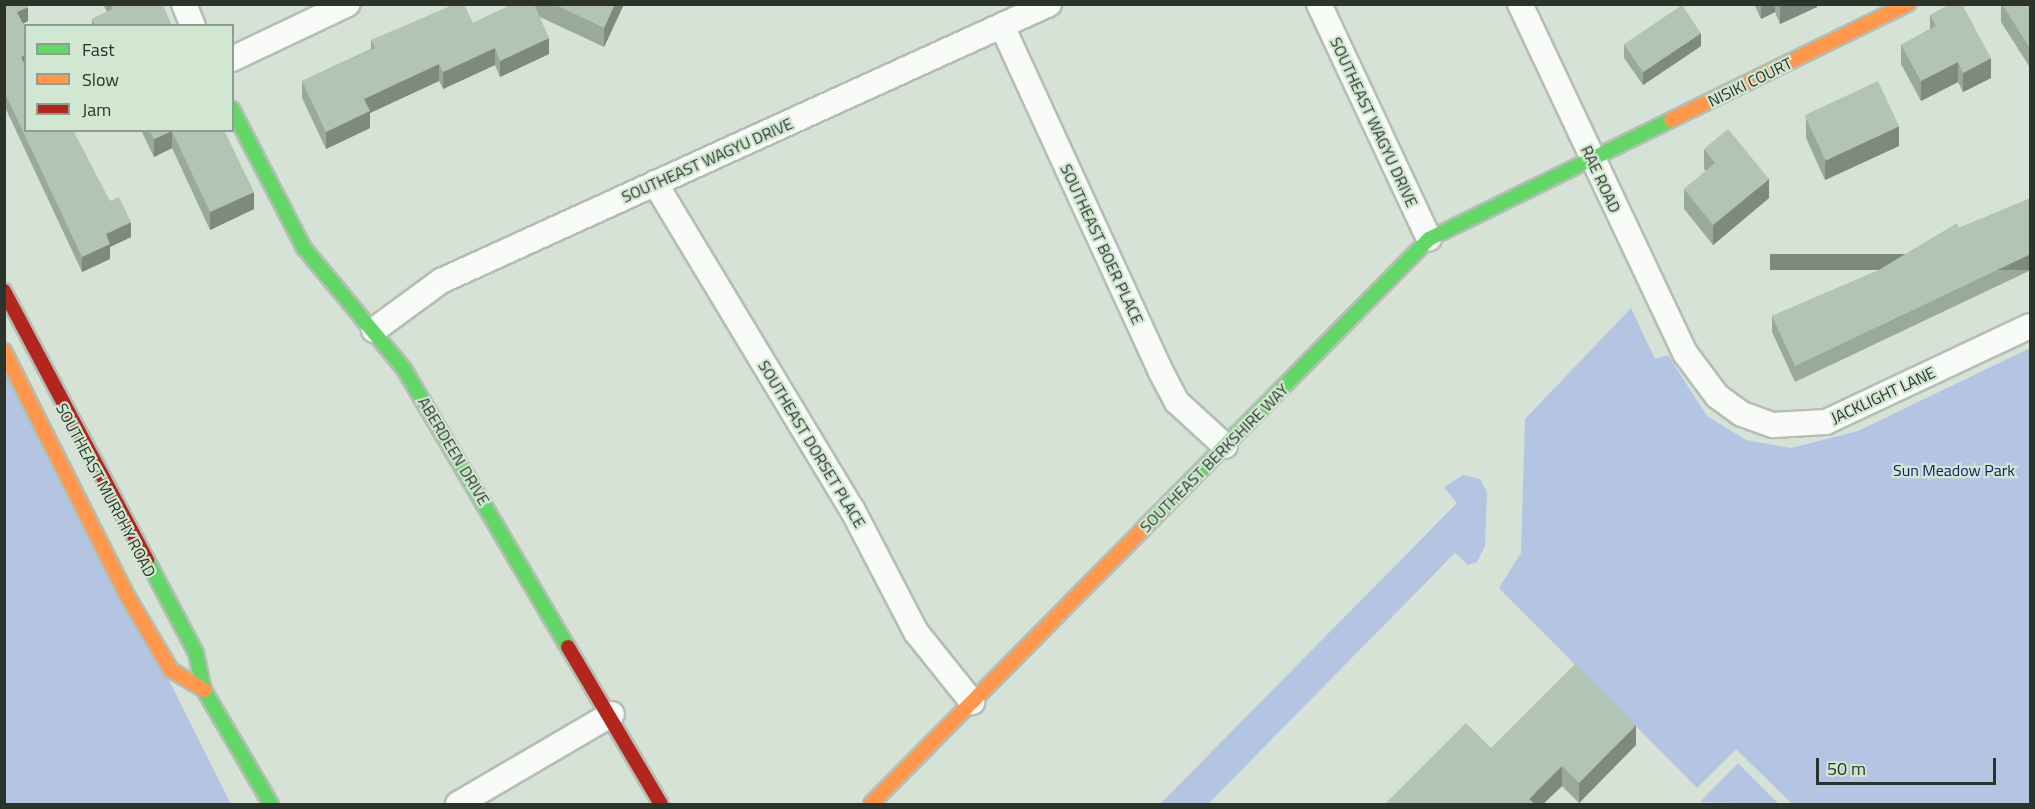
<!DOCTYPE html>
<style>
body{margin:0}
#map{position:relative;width:2035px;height:809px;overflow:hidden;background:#d6e2d6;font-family:"Titillium Web",sans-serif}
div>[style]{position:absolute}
.green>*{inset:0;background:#b4c5e3}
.roads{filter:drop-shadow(2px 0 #b5beb5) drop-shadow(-2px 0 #b5beb5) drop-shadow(0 2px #b5beb5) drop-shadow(0 -2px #b5beb5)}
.street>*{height:24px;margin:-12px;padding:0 12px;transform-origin:12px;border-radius:12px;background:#f9fbf9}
.fast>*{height:14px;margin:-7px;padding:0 7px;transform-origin:7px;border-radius:7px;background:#63d668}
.slow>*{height:14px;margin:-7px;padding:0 7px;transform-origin:7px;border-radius:7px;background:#ff974d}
.jam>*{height:14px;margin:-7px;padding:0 7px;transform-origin:7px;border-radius:7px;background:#b3261e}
.wall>*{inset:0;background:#99a99a}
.shaded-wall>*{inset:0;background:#7d8a7d;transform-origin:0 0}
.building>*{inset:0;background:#b2c5b3;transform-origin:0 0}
span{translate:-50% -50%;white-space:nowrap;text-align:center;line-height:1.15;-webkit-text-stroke:4.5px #d1e7d1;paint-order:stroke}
.street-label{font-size:16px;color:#2b342b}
.park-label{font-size:16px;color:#141875}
.frame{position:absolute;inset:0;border:6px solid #2b342b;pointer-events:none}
.legend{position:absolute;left:24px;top:24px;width:210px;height:108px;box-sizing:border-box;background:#d1e7d1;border:2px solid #8f9f8f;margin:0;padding:8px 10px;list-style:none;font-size:18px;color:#2b342b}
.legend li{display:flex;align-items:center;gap:12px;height:30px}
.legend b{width:30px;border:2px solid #8f9f8f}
.scale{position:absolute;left:1816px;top:758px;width:180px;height:27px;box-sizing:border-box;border:3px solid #2b342b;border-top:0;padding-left:8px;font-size:18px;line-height:21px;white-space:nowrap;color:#2b342b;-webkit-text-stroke:4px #d1e7d1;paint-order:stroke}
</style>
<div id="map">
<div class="green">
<div style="clip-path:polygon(1631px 308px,1655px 359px,1668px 355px,1707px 416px,1746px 440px,1791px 448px,1858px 431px,2030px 348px,2030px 804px,1792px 804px,1736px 749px,1697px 788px,1499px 588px,1521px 553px,1525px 419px)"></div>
<div style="clip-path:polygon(5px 354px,231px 804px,5px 804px)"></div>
<div style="clip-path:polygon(1463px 475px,1480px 479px,1487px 492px,1485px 546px,1477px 562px,1468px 565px,1455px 553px,1208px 804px,1160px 804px,1457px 503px,1444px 487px)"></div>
<div style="clip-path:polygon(1738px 763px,1779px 804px,1700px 802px)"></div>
</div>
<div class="roads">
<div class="street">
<div style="left:184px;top:4px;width:24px;rotate:68deg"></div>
<div style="left:1319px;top:4px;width:259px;rotate:64.9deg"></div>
<div style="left:1520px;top:4px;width:386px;rotate:64.7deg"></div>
<div style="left:1685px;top:353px;width:54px;rotate:53.3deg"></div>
<div style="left:1717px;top:396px;width:31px;rotate:36deg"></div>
<div style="left:1742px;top:414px;width:33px;rotate:20deg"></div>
<div style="left:1773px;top:425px;width:53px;rotate:-3.2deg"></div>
<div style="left:1826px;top:422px;width:225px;rotate:-25.2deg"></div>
<div style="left:1002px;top:26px;width:381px;rotate:65.3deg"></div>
<div style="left:1161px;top:372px;width:34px;rotate:62deg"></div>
<div style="left:1177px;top:402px;width:65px;rotate:42.5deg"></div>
<div style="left:232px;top:59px;width:128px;rotate:-25.4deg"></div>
<div style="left:655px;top:183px;width:381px;rotate:58.9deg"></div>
<div style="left:852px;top:509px;width:139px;rotate:62.5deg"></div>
<div style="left:916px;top:632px;width:90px;rotate:51.3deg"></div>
<div style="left:374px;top:330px;width:83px;rotate:-36.2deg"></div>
<div style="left:441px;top:281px;width:668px;rotate:-24.49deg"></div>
<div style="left:458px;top:804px;width:178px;rotate:-30.3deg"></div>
</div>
<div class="fast">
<div style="left:232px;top:109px;width:157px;rotate:62.6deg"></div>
<div style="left:304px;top:248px;width:157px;rotate:50.4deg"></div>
<div style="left:404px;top:369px;width:323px;rotate:59.5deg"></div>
<div style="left:1141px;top:531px;width:410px;rotate:-45.4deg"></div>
<div style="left:1429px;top:239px;width:270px;rotate:-26.2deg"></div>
<div style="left:147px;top:560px;width:105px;rotate:62.2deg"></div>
<div style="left:196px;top:653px;width:38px;rotate:78deg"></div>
<div style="left:204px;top:690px;width:132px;rotate:59.6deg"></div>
</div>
<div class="slow">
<div style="left:1671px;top:120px;width:264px;rotate:-26.1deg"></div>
<div style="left:4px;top:351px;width:270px;rotate:63.3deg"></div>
<div style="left:125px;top:592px;width:91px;rotate:59.5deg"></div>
<div style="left:171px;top:670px;width:39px;rotate:31deg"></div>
<div style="left:871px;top:804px;width:384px;rotate:-45.3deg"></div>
</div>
<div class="jam">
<div style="left:4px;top:291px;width:305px;rotate:62deg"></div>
<div style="left:568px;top:647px;width:182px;rotate:59.4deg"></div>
</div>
</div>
<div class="wall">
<div style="clip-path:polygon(4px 4px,28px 21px,23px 24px,26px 130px,110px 201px,131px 237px,110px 247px,110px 259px,82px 272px,4px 105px)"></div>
<div style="clip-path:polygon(103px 4px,162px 4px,172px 26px,92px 26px,92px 19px,107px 12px)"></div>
<div style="clip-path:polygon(513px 4px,624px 4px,604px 47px,540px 17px,549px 54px,500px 77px,495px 65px,443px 89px,439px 81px,370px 113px,370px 128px,326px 149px,302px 98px,302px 81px,371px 49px,371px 40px,473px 23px)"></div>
<div style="clip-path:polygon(1754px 4px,1817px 4px,1817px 7px,1780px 24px,1775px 12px,1761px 19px)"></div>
<div style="clip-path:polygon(2001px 4px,2031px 4px,2031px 69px,2001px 22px)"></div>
<div style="clip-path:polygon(1930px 15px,1991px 78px,1963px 92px,1958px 82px,1921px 101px,1901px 64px,1901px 45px,1930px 29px)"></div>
<div style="clip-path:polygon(1624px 44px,1701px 46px,1643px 85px,1624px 58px)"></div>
<div style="clip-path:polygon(1806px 119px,1899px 146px,1825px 180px,1806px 138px)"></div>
<div style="clip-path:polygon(141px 130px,224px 130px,254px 209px,210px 230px,172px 148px,154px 157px)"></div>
<div style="clip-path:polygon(1704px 149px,1769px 198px,1713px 245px,1684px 209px,1684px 189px,1706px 171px,1704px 169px)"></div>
<div style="clip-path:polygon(2031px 198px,2031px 270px,1795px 382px,1772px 332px,1772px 316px,1877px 271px,1959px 228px)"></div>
<div style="clip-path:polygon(1636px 745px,1579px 803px,1562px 786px,1543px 804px,1491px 748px)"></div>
</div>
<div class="shaded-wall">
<div style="clip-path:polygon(615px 4px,624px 4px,604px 47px,604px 28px)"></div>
<div style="clip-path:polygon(1761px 4px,1775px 4px,1775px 12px,1761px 19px)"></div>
<div style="clip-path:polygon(1786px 4px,1817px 4px,1817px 7px,1780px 24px,1780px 7px)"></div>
<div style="clip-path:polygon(28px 7px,28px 21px,17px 26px,17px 12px)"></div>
<div style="clip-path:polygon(1701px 33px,1701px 46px,1643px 85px,1643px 72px)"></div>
<div style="clip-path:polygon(549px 38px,549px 54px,500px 77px,500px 61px)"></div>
<div style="clip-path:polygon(495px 48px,495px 65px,443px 89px,443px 72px)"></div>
<div style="clip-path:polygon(26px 55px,26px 69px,21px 57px)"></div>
<div style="clip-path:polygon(1991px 58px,1991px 78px,1963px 92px,1963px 73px)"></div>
<div style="clip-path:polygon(1958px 62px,1958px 82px,1921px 101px,1921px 81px)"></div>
<div style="clip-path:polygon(439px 64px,439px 81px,370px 113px,370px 128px,326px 149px,326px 132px,364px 99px)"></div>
<div style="clip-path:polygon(1899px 126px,1899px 146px,1825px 180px,1825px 161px)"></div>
<div style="clip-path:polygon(172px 131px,172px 148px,154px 157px,154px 139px)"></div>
<div style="clip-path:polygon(1769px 179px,1769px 198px,1713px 245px,1713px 225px)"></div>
<div style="clip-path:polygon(254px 192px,254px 209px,210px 230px,210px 212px)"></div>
<div style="clip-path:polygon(131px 222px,131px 237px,110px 247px,110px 259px,82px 272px,82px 257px,106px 234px)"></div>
<div style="left:2031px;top:254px;width:16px;height:261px;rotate:90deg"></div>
<div style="clip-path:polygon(1636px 725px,1636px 745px,1579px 803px,1579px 783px)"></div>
<div style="clip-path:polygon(1562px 766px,1562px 786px,1543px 804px,1529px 804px,1529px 799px)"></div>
</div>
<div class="building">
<div style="clip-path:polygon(4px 4px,27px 4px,28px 7px,17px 12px,26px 30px,26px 55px,21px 57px,26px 67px,26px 130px,73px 130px,110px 201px,119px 197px,131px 222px,106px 234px,110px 244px,82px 257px,4px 91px)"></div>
<div style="clip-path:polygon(111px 4px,162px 4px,172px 26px,95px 26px,92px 19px,113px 9px)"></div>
<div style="clip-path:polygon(455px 4px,464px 4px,473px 23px,513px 4px,534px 4px,549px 38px,500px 61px,495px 48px,443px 72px,439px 64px,364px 99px,370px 111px,326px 132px,302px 81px,375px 48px,371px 40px)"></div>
<div style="clip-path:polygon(554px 4px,615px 4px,604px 28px)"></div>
<div style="clip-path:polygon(1950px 4px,1962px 4px,1991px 58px,1963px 73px,1958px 62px,1921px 81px,1901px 45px,1936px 26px,1930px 15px)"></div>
<div style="clip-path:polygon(2002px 4px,2031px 4px,2031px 50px)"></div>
<div style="left:1682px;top:5px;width:34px;height:70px;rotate:56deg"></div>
<div style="left:1878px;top:81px;width:50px;height:81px;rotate:65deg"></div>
<div style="clip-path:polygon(1728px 129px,1769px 179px,1713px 225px,1684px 189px,1715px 163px,1704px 149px)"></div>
<div style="clip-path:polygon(149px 130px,224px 130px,254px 192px,210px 212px,172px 131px,154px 139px)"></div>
<div style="clip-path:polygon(2031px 198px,2031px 254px,1795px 366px,1772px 316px,1877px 271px,1957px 223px,1959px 228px)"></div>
<div style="clip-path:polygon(1575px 664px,1636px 725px,1579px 783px,1562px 766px,1529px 799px,1535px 804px,1385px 804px,1466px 723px,1491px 748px)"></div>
</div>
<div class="street-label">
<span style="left:1750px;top:82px;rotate:-26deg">NISIKI COURT</span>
<span style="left:1374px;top:122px;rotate:65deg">SOUTHEAST WAGYU DRIVE</span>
<span style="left:707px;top:160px;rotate:-24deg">SOUTHEAST WAGYU DRIVE</span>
<span style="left:1601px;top:179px;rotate:65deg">RAE ROAD</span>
<span style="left:1102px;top:244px;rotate:65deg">SOUTHEAST BOER PLACE</span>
<span style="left:1883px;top:395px;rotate:-25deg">JACKLIGHT LANE</span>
<span style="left:812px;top:444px;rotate:59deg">SOUTHEAST DORSET PLACE</span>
<span style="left:454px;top:451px;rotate:59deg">ABERDEEN DRIVE</span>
<span style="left:1214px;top:458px;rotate:-45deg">SOUTHEAST BERKSHIRE WAY</span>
<span style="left:106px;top:490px;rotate:62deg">SOUTHEAST MURPHY ROAD</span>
</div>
<div class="park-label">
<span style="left:1954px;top:470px">Sun Meadow Park</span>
</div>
<div class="frame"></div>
<ul class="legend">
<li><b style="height:8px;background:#63d668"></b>Fast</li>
<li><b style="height:8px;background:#ff974d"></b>Slow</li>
<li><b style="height:8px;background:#b3261e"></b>Jam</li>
</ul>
<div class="scale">50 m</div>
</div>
